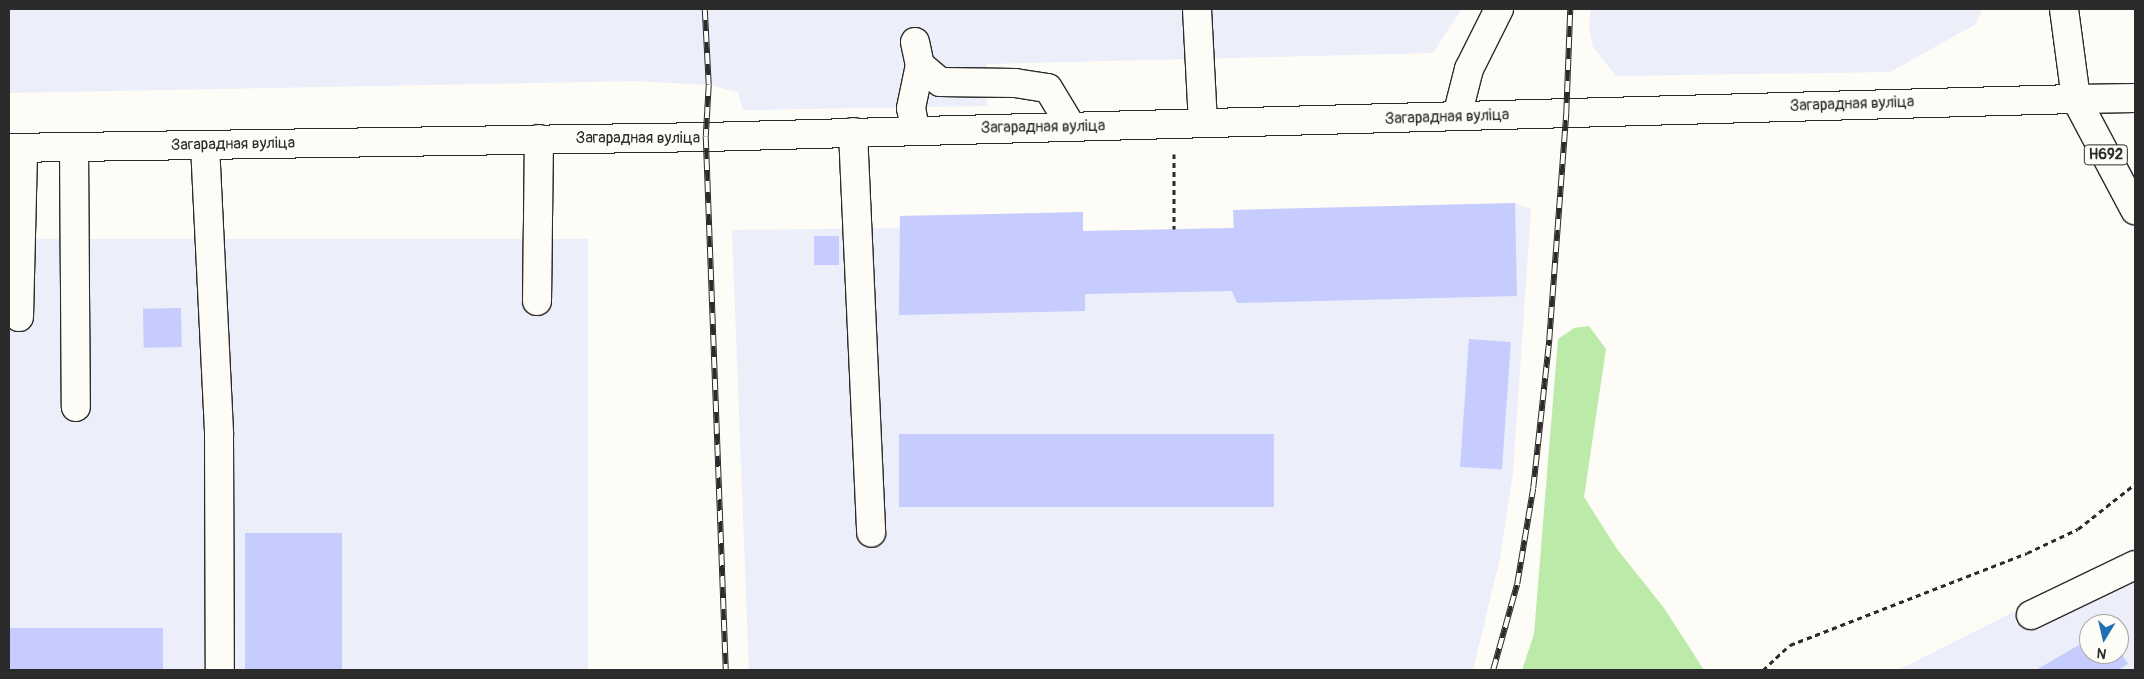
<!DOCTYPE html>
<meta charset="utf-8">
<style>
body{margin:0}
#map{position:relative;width:2144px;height:679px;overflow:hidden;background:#fdfcf7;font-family:Pangolin,sans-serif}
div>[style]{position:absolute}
.built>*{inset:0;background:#eceef9;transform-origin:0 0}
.green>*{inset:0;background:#bceba9}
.building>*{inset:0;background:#c6ccfe;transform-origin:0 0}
.path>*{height:3px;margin-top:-1.5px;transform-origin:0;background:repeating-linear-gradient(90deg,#2b2b2b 0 5px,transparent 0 9px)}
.roads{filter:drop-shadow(1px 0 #2b2b2b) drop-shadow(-1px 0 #2b2b2b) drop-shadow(0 1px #2b2b2b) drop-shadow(0 -1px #2b2b2b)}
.minor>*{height:28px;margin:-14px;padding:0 14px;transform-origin:14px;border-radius:14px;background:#fdfcf7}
.major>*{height:28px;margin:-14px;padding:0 14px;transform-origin:14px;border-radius:14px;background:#fdfcf7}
.rail>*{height:5.5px;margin-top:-2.75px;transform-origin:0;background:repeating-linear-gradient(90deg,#fdfcf7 0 11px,#2b2b2b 0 22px);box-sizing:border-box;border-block:1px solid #2b2b2b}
span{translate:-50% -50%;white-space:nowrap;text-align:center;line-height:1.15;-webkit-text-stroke:4.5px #fdfcf7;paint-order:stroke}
.shield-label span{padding:1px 4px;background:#fdfcf7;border:1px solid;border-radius:4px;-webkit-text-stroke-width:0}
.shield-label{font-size:15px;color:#2b2b2b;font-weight:700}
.street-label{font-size:16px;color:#2b2b2b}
.frame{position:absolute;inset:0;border:10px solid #2b2b2b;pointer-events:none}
.north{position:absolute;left:2079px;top:614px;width:50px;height:50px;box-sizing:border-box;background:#fdfcf7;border:1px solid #a9a8a5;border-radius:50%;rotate:189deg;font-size:14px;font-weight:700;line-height:20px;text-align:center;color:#2b2b2b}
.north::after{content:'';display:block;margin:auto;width:18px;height:22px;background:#1f6fb2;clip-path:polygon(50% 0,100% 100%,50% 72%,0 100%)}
</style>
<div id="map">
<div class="built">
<div style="clip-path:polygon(9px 9px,1462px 9px,1433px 53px,987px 64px,987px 106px,743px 110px,738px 92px,709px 85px,636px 81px,9px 93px)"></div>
<div style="clip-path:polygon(1591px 9px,1982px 9px,1976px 24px,1890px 72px,1616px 76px,1593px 47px,1589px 26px)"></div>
<div style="clip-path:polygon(1515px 203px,1531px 209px,1513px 473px,1500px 558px,1473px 670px,749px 670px,732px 230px,899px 228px,900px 216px,1083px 212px,1083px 231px,1233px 228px,1233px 210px)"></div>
<div style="left:588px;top:239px;width:431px;height:579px;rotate:90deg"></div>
<div style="clip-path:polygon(evenodd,2135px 551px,2135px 670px,1898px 670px,2135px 551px,2089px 624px,2119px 624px,2119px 654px,2089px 654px,2089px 624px)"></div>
</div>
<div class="green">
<div style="clip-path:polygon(1589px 326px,1606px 349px,1584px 497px,1617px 549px,1664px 608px,1704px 670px,1522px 670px,1534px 634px,1558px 339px,1574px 328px)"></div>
</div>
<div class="building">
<div style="clip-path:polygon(1515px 203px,1517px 296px,1237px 303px,1232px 291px,1085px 294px,1085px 311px,899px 315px,900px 216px,1083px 212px,1083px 231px,1234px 228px,1233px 210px)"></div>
<div style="left:814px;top:236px;width:25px;height:29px"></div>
<div style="left:181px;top:308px;width:39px;height:38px;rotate:89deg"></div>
<div style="left:1469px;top:339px;width:42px;height:128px;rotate:4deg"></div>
<div style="left:1274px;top:434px;width:73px;height:375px;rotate:90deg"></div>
<div style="left:342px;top:533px;width:137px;height:97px;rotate:90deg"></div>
<div style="left:163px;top:628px;width:42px;height:154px;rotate:90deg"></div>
<div style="clip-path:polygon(2089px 639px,2089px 654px,2119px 654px,2119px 650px,2128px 664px,2118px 670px,2036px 670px)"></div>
</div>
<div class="path">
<div style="left:1174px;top:154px;width:75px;rotate:90deg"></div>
<div style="left:1763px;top:670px;width:37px;rotate:-43deg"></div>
<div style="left:1790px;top:645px;width:254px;rotate:-21.2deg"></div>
<div style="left:2027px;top:553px;width:56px;rotate:-25.2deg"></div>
<div style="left:2078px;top:529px;width:73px;rotate:-38.3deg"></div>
</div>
<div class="roads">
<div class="minor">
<div style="left:1197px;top:9px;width:114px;rotate:87deg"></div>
<div style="left:2064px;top:9px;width:91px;rotate:82.4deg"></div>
<div style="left:2076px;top:99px;width:59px;rotate:-1deg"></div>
<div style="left:915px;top:42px;width:24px;rotate:78deg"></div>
<div style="left:920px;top:65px;width:26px;rotate:40deg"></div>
<div style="left:940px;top:82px;width:75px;rotate:0.8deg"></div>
<div style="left:1015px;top:83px;width:33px;rotate:9deg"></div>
<div style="left:1048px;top:88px;width:44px;rotate:58.8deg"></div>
<div style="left:1457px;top:116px;width:49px;rotate:-75.7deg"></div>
<div style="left:1469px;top:69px;width:67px;rotate:-63.4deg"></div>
<div style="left:915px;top:130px;width:22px;rotate:-100deg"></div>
<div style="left:911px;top:108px;width:44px;rotate:-78.2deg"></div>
<div style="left:853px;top:132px;width:401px;rotate:87.4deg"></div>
<div style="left:205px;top:145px;width:290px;rotate:87.2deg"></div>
<div style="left:219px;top:435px;width:235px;rotate:89.8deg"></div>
<div style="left:74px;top:147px;width:260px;rotate:89.6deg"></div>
<div style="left:537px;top:301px;width:162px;rotate:-89.3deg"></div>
<div style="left:19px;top:317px;width:169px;rotate:-88.6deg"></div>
<div style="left:2031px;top:615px;width:115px;rotate:-25.7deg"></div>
</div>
<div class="major">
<div style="left:9px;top:148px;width:697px;rotate:-0.9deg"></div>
<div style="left:706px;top:137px;width:1371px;rotate:-1.59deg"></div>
<div style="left:2076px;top:99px;width:126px;rotate:62deg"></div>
</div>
</div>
<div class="rail">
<div style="left:705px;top:9px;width:76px;rotate:87deg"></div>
<div style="left:709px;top:85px;width:52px;rotate:93.3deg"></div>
<div style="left:706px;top:137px;width:533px;rotate:87.85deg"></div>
<div style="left:1493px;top:670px;width:89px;rotate:-74.4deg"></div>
<div style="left:1517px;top:584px;width:97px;rotate:-80.5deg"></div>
<div style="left:1533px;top:488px;width:149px;rotate:-83.8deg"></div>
<div style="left:1549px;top:340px;width:227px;rotate:-85.7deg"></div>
<div style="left:1566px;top:114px;width:105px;rotate:-87.8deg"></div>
</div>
<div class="shield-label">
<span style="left:2106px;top:155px">Н692</span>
</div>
<div class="street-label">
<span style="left:1852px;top:104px;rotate:-2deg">Загарадная вуліца</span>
<span style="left:1447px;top:117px;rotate:-2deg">Загарадная вуліца</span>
<span style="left:1043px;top:127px;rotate:-1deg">Загарадная вуліца</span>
<span style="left:638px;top:138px">Загарадная вуліца</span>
<span style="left:233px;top:144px;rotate:-1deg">Загарадная вуліца</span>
</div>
<div class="frame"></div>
<div class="north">N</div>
</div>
